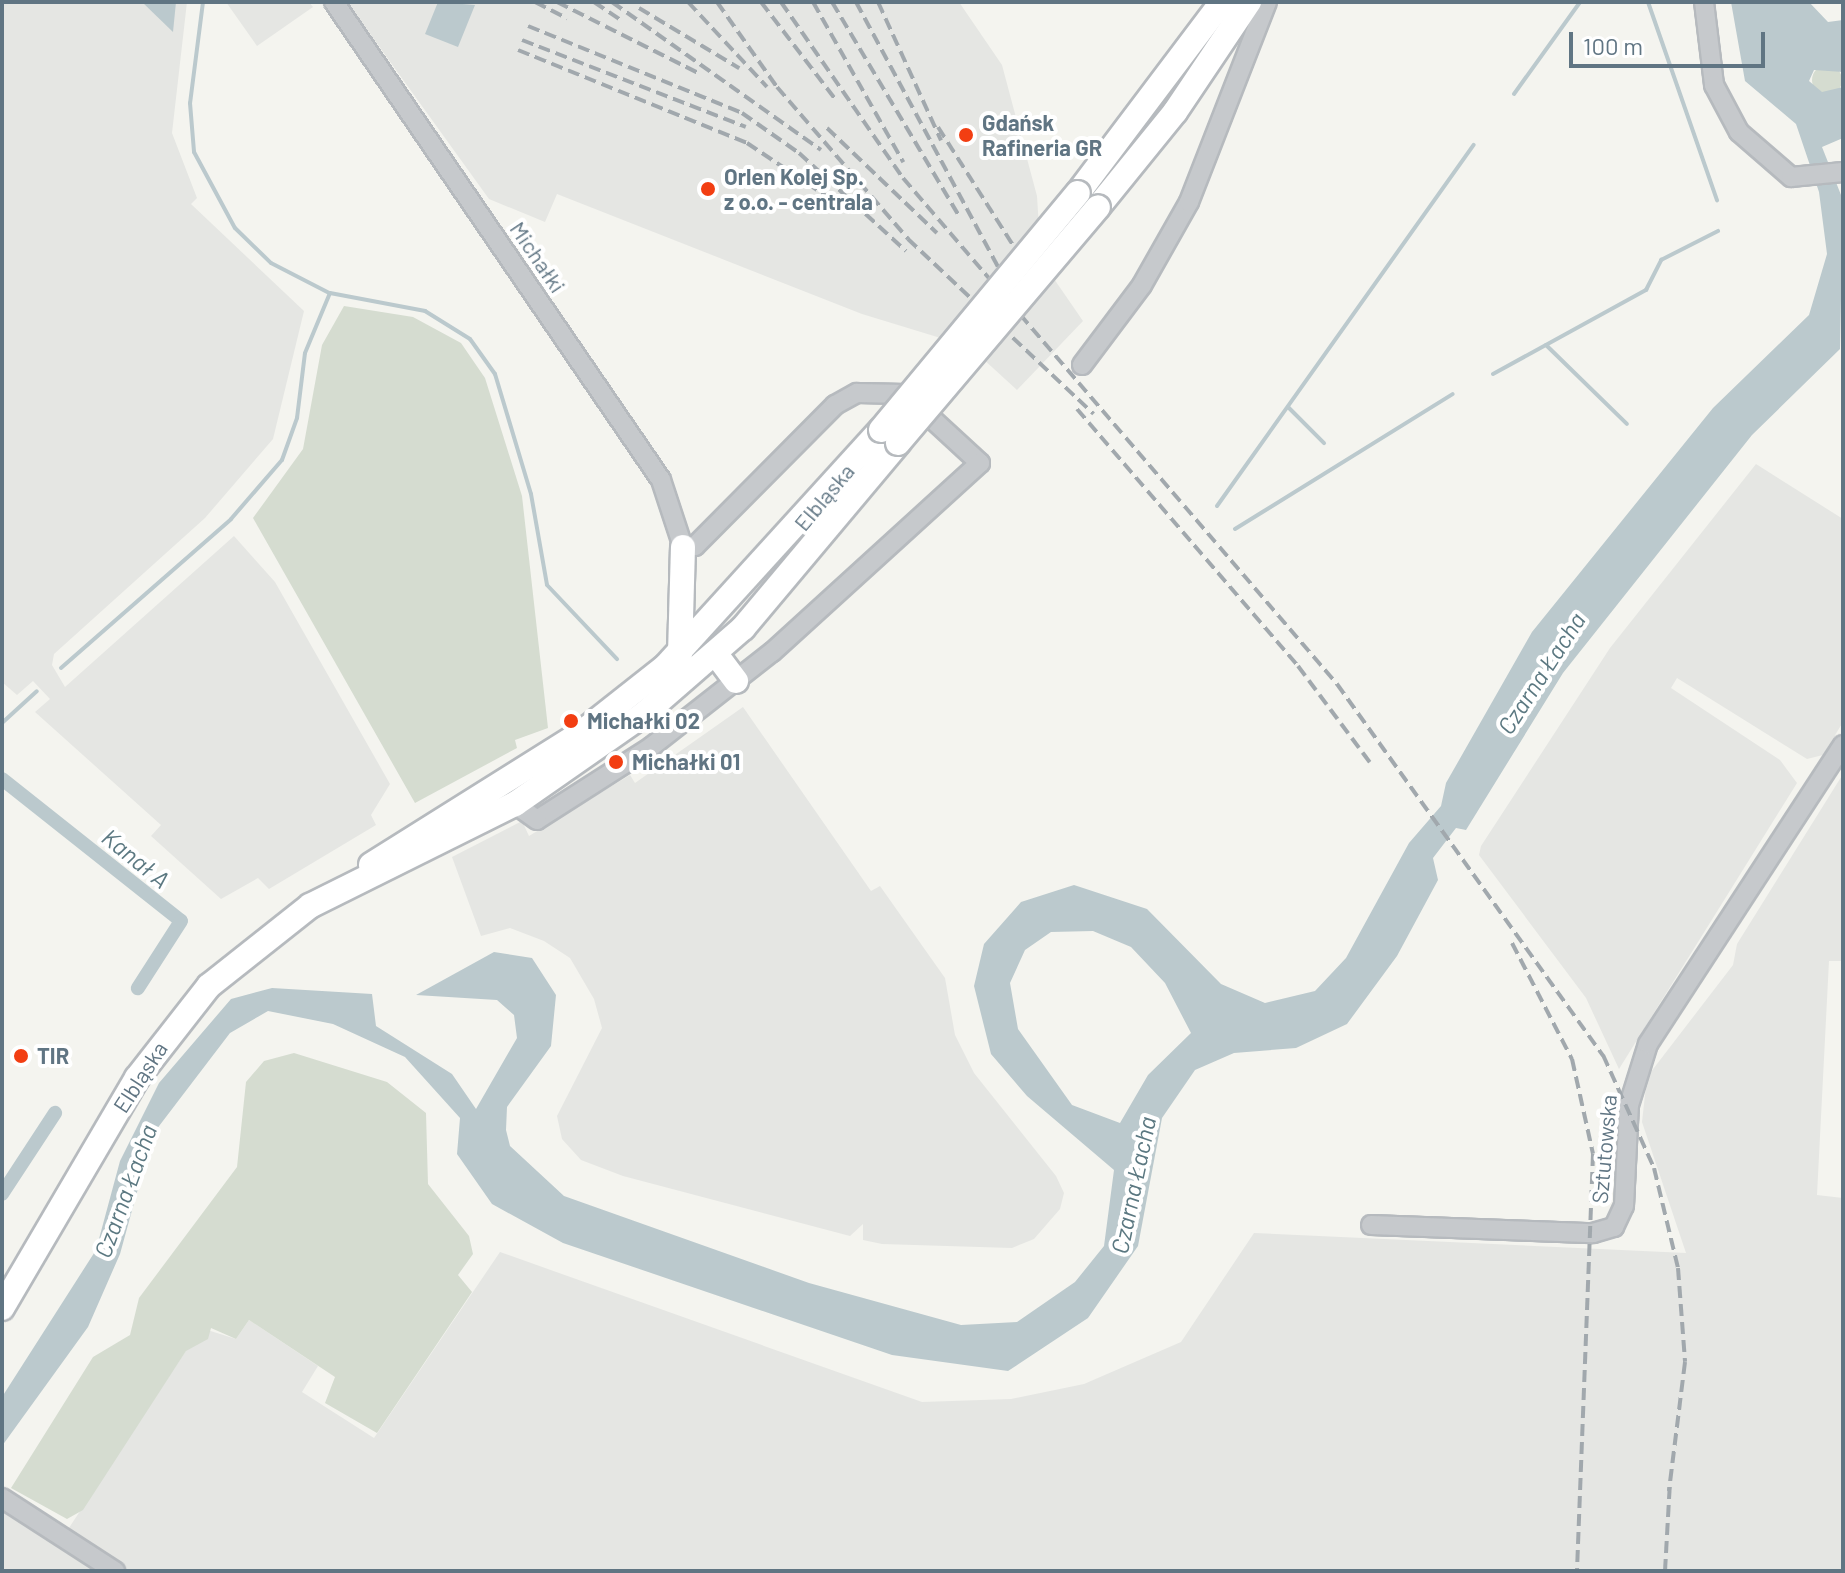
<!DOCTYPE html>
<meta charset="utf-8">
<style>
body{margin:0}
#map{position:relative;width:1845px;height:1573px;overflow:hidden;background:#f4f4ef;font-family:Barlow,sans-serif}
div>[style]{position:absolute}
.built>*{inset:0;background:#e5e6e3}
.green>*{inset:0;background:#d5dcd0}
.round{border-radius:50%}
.water>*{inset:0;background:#bbc9cd}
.stream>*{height:4px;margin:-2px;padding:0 2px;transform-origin:2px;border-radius:2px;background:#bbc9cd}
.canal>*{height:14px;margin:-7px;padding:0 7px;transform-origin:7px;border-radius:7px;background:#bbc9cd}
.roads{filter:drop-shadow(2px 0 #b6babe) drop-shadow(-2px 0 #b6babe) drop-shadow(0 2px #b6babe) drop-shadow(0 -2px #b6babe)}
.minor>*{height:18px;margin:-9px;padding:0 9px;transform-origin:9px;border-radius:9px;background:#c6c9cc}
.major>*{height:24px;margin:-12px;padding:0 12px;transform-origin:12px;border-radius:12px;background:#fff}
.rail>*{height:4px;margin-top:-2px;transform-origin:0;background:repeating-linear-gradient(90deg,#a1a8ad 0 12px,transparent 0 18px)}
.bridges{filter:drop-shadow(2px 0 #b6babe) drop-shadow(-2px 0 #b6babe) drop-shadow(0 2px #b6babe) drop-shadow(0 -2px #b6babe)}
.major-bridge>*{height:24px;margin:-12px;padding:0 12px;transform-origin:12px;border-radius:12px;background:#fff}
.dots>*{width:22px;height:22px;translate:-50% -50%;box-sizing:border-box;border:4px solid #fff;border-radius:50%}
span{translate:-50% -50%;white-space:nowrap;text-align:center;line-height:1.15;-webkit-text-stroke:8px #fff;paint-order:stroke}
.poi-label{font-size:22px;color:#607583;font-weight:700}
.left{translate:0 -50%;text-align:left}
.street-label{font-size:22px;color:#607583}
.water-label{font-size:24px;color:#5b7881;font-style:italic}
.frame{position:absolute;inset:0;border:4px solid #607583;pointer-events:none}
.scale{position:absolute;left:1569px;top:32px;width:196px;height:36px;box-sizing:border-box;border:4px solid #607583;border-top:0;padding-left:10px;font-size:24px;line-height:28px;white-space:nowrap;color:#607583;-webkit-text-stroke:6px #fff;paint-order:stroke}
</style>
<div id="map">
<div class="built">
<div style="clip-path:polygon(2px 2px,187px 2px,172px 133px,197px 198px,191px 204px,304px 311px,273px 439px,205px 518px,54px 654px,52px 665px,65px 687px,234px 536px,275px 582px,390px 784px,371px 815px,376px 825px,269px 889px,258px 878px,221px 899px,151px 836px,161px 825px,35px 712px,50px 699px,33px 681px,17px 695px,2px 682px)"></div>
<div style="clip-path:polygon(226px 2px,309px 2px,313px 7px,257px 46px)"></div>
<div style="clip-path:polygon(347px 2px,959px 2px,1002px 65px,1037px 196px,1041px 260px,1083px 321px,1017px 390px,970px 347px,862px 314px,557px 194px,545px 222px,489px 199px)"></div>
<div style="clip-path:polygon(1756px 464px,1843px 519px,1843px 722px,1823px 755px,1807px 759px,1677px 678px,1671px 688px,1780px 760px,1797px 783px,1619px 1069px,1586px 998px,1479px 855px,1481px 846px,1610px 648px)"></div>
<div style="clip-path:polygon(743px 707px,871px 891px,880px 886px,945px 978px,955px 1035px,974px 1073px,1056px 1176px,1064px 1193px,1060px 1209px,1034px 1239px,1012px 1248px,882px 1244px,863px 1240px,863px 1224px,850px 1236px,623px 1176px,581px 1160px,562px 1139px,557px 1116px,602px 1028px,594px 999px,570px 958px,544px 941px,510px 928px,481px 936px,452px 857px,522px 821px,529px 836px,630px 775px,635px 783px)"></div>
<div style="clip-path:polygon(1843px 774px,1843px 961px,1829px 961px,1817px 1195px,1843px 1198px,1843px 1571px,2px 1571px,4px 1510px,59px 1543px,201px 1328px,236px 1339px,249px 1320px,318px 1366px,302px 1392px,374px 1438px,500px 1252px,922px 1402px,1011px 1399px,1084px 1384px,1181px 1342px,1254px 1233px,1686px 1253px,1642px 1122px,1647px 1077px,1733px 965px,1737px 944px)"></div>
</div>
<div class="green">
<div class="round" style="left:1812px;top:65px;width:30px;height:30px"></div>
<div style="clip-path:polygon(344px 306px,413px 317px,461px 343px,485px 378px,522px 496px,548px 728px,515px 740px,517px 748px,415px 803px,253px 518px,303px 449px,322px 345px)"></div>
<div style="clip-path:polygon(294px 1053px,387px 1082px,426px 1113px,428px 1184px,469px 1236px,473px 1254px,458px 1275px,472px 1292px,377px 1433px,325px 1403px,335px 1377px,249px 1320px,236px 1339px,211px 1328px,208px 1339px,186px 1351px,83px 1510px,67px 1519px,11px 1488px,93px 1357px,130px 1335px,139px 1298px,237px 1167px,246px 1082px,264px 1061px)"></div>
</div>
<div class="water">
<div style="clip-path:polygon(142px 2px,176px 2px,173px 32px)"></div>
<div style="clip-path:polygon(438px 2px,475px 5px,458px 47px,425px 34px)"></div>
<div style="clip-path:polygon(evenodd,1731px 2px,1809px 2px,1828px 22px,1843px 20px,1843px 72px,1814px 70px,1809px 81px,1822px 92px,1843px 87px,1843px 138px,1822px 147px,1843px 200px,1840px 349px,1752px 435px,1563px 673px,1466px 830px,1456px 828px,1433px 858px,1438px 880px,1397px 956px,1347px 1024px,1296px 1048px,1234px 1053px,1195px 1070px,1162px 1118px,1138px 1246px,1088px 1318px,1008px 1371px,892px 1355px,563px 1243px,492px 1204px,457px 1154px,460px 1118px,405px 1057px,333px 1024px,268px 1011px,230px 1033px,153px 1134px,120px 1254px,88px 1327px,2px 1446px,2px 1397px,96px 1250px,120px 1161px,159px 1083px,231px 999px,272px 988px,372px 994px,376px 1026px,452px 1074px,476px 1109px,517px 1038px,514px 1015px,497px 1000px,416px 995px,494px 952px,532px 958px,556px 995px,551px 1046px,507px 1107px,506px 1130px,510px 1146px,564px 1196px,809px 1283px,961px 1325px,1017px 1322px,1075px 1282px,1104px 1246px,1114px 1170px,1027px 1096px,991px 1054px,974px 986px,984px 944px,1021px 902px,1074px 885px,1147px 909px,1221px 984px,1265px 1003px,1315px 991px,1346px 958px,1409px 843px,1441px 806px,1446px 783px,1532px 632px,1713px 408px,1809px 315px,1827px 254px,1819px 192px,1796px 124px,1745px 81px,1731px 2px,1093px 931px,1131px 947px,1165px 983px,1191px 1033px,1148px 1075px,1120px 1123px,1072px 1105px,1018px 1029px,1010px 983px,1025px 950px,1051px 932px,1093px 931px)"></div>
</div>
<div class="stream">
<div style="left:203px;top:2px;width:102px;rotate:97.3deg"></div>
<div style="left:190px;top:103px;width:49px;rotate:85.3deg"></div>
<div style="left:194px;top:152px;width:86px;rotate:61.7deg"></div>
<div style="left:235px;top:228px;width:50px;rotate:44.2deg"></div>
<div style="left:271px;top:263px;width:65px;rotate:27.3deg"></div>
<div style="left:1648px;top:2px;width:210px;rotate:70.8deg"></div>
<div style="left:1514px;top:94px;width:113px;rotate:-54.3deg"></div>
<div style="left:1546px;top:345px;width:113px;rotate:44.3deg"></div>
<div style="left:1493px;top:374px;width:175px;rotate:-28.8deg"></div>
<div style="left:1646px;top:290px;width:34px;rotate:-63deg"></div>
<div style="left:1661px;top:260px;width:64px;rotate:-27deg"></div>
<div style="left:1288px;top:407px;width:51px;rotate:45deg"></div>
<div style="left:1217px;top:506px;width:443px;rotate:-54.6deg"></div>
<div style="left:1235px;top:529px;width:256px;rotate:-31.8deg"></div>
<div style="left:61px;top:668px;width:226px;rotate:-41.2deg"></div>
<div style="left:231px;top:519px;width:78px;rotate:-49.2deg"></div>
<div style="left:282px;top:460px;width:45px;rotate:-70.3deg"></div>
<div style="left:297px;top:418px;width:65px;rotate:-83deg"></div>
<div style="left:305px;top:353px;width:65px;rotate:-67.4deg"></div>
<div style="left:330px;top:293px;width:97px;rotate:10.7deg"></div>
<div style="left:425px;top:311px;width:53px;rotate:31.9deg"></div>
<div style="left:470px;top:339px;width:43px;rotate:54.5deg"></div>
<div style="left:495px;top:374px;width:125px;rotate:73.3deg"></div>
<div style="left:531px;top:494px;width:92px;rotate:80deg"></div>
<div style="left:547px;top:585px;width:102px;rotate:46.6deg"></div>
<div style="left:2px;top:723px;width:47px;rotate:-42.4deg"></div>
</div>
<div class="canal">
<div style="left:2px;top:779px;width:228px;rotate:38.4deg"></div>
<div style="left:181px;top:921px;width:80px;rotate:122.7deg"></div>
<div style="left:2px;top:1194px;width:97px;rotate:-56.8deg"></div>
</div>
<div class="roads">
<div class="minor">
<div style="left:334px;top:2px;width:579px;rotate:55.62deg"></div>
<div style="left:661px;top:480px;width:71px;rotate:71.8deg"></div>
<div style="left:683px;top:547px;width:12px;rotate:-5deg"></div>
<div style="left:695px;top:546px;width:199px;rotate:-45.2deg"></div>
<div style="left:835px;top:405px;width:25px;rotate:-29deg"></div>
<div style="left:857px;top:393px;width:48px;rotate:1.2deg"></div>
<div style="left:905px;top:394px;width:102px;rotate:42.6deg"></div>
<div style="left:980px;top:463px;width:281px;rotate:137.7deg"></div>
<div style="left:772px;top:652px;width:154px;rotate:141.9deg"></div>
<div style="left:651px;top:747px;width:135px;rotate:147.4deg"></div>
<div style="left:537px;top:820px;width:27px;rotate:-144deg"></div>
<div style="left:1704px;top:2px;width:84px;rotate:83.1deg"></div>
<div style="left:1714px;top:85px;width:53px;rotate:62deg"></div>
<div style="left:1739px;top:132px;width:69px;rotate:40.9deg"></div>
<div style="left:1791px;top:177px;width:52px;rotate:-5.5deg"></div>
<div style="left:1082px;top:365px;width:100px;rotate:-53.1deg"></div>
<div style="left:1142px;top:285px;width:95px;rotate:-60.5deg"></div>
<div style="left:1189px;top:202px;width:215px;rotate:-68.7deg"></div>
<div style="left:1371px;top:1225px;width:222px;rotate:2.1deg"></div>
<div style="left:1593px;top:1233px;width:22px;rotate:-16deg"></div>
<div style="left:1614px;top:1227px;width:23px;rotate:-65deg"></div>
<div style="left:1624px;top:1206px;width:101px;rotate:-87.2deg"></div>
<div style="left:1629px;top:1105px;width:64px;rotate:-72.7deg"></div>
<div style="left:1648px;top:1044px;width:357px;rotate:-56.9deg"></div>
<div style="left:2px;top:1498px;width:135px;rotate:32.9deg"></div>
</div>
<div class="major">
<div style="left:1078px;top:193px;width:239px;rotate:-53deg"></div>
<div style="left:1098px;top:207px;width:122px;rotate:-51deg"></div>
<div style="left:1175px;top:112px;width:133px;rotate:-56.1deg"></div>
<div style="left:715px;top:653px;width:35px;rotate:53deg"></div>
<div style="left:680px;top:654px;width:107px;rotate:-88.4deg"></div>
<div style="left:371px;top:865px;width:247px;rotate:-32.1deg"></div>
<div style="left:580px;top:734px;width:110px;rotate:-38.3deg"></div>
<div style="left:666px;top:666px;width:319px;rotate:-47.7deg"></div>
<div style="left:2px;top:1308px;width:267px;rotate:-59.6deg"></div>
<div style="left:137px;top:1078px;width:117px;rotate:-52deg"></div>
<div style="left:209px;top:986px;width:129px;rotate:-38.4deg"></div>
<div style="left:310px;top:906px;width:229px;rotate:-26.5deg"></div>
<div style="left:515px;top:804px;width:157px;rotate:-34.9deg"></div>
<div style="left:644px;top:714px;width:131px;rotate:-41deg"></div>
<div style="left:743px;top:628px;width:241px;rotate:-50deg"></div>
</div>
</div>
<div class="rail">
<div style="left:535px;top:2px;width:36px;rotate:27deg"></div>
<div style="left:557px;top:2px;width:160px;rotate:26.7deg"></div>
<div style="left:594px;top:2px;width:32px;rotate:34deg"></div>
<div style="left:612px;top:2px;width:256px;rotate:35.3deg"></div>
<div style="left:688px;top:2px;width:116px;rotate:47.1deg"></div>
<div style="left:717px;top:2px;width:104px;rotate:54.8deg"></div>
<div style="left:777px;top:87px;width:201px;rotate:49.2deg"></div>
<div style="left:908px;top:239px;width:255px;rotate:43.3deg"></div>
<div style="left:761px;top:2px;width:123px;rotate:52.6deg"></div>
<div style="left:781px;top:2px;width:214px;rotate:55.3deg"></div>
<div style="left:903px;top:178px;width:667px;rotate:49.38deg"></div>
<div style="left:1337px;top:684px;width:457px;rotate:54.4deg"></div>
<div style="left:1603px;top:1055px;width:124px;rotate:65.7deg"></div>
<div style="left:1654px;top:1168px;width:103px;rotate:76.5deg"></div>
<div style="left:1678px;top:1268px;width:94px;rotate:85.7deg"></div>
<div style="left:1685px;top:1362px;width:130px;rotate:97.1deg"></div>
<div style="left:813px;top:2px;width:184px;rotate:60.6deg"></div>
<div style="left:832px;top:2px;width:247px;rotate:59.3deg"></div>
<div style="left:856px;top:2px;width:328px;rotate:61.8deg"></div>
<div style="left:878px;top:2px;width:152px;rotate:65.5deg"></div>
<div style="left:639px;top:8px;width:117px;rotate:31deg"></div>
<div style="left:528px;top:26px;width:231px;rotate:22.1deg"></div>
<div style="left:742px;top:113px;width:70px;rotate:35.1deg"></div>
<div style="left:799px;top:153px;width:145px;rotate:42.5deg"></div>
<div style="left:522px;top:40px;width:240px;rotate:21.2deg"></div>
<div style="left:518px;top:50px;width:247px;rotate:22.1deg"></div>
<div style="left:747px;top:143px;width:124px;rotate:33.8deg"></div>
<div style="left:938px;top:127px;width:146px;rotate:57.6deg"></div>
<div style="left:827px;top:128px;width:152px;rotate:43.7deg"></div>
<div style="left:1077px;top:409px;width:339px;rotate:49.3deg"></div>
<div style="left:1298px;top:666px;width:122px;rotate:53.3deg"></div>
<div style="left:1512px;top:943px;width:131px;rotate:62.7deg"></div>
<div style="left:1572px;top:1059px;width:97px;rotate:77.5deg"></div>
<div style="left:1593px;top:1154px;width:417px;rotate:92.2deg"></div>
<div style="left:1665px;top:1571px;width:90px;rotate:-86.8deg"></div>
</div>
<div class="bridges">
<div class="major-bridge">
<div style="left:881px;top:430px;width:308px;rotate:-50.3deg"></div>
<div style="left:898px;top:443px;width:309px;rotate:-49.7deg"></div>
</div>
</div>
<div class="dots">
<div style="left:966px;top:135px;background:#f23e12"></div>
<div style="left:708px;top:189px;background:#f23e12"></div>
<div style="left:571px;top:721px;background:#f23e12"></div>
<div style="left:616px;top:762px;background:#f23e12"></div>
<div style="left:21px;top:1056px;background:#f23e12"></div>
</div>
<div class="poi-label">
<span class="left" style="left:982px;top:135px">Gdańsk<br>Rafineria GR</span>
<span class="left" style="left:724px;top:189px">Orlen Kolej Sp.<br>z o.o. - centrala</span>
<span class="left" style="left:587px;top:721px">Michałki 02</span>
<span class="left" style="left:632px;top:762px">Michałki 01</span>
<span class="left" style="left:37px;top:1056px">TIR</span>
</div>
<div class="street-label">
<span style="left:538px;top:257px;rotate:56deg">Michałki</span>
<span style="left:824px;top:497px;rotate:-50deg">Elbląska</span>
<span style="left:140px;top:1077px;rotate:-57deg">Elbląska</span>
<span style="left:1604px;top:1149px;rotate:-85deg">Sztutowska</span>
</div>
<div class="water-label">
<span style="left:1541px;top:673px;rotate:-57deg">Czarna Łacha</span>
<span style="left:136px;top:858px;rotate:39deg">Kanał A</span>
<span style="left:1133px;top:1185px;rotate:-78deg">Czarna Łacha</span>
<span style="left:125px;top:1191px;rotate:-70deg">Czarna Łacha</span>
</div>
<div class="frame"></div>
<div class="scale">100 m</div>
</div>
